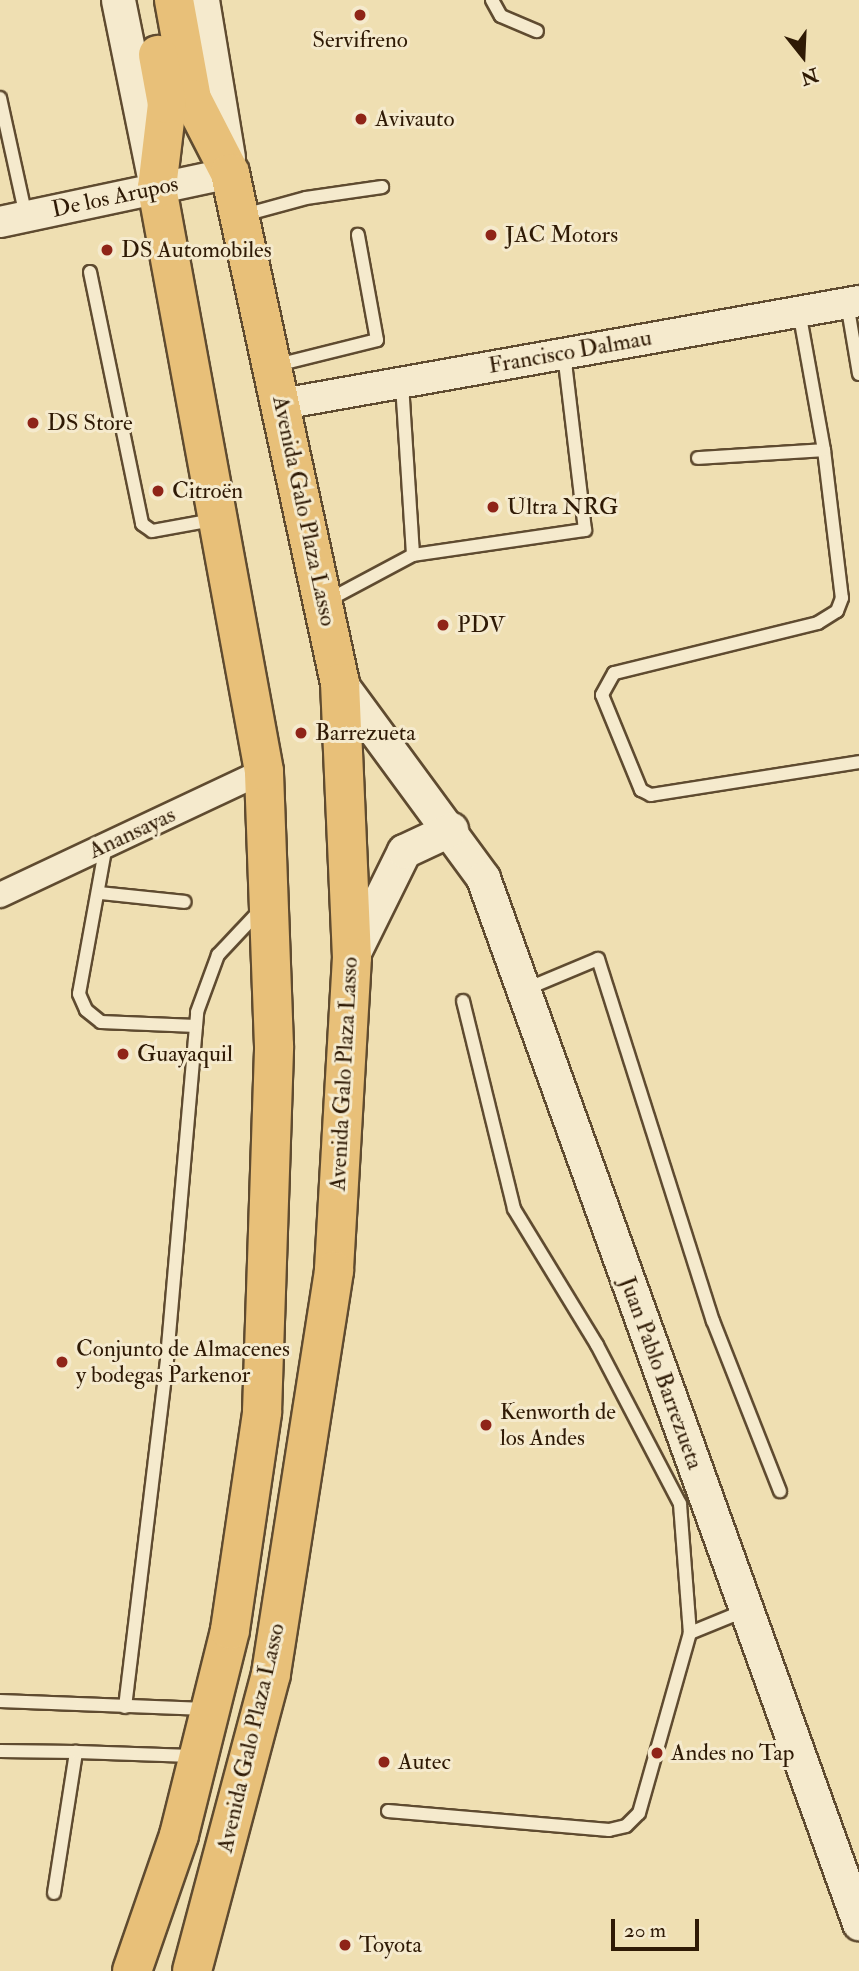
<!DOCTYPE html>
<meta charset="utf-8">
<style>
body{margin:0}
#map{position:relative;width:859px;height:1971px;overflow:hidden;background:#efdfb2;font-family:"IM FELL Double Pica",serif}
div>[style]{position:absolute}
.roads{filter:drop-shadow(2px 0 #5f4b30) drop-shadow(-2px 0 #5f4b30) drop-shadow(0 2px #5f4b30) drop-shadow(0 -2px #5f4b30)}
.service>*{height:12px;margin:-6px;padding:0 6px;transform-origin:6px;border-radius:6px;background:#f5eacd}
.minor>*{height:24px;margin:-12px;padding:0 12px;transform-origin:12px;border-radius:12px;background:#f5eacd}
.tertiary>*{height:30px;margin:-15px;padding:0 15px;transform-origin:15px;border-radius:15px;background:#f5eacd}
.secondary>*{height:33px;margin:-16.5px;padding:0 16.5px;transform-origin:16.5px;border-radius:16.5px;background:#f5eacd}
.primary>*{height:38px;margin:-19px;padding:0 19px;transform-origin:19px;border-radius:19px;background:#e8c079}
.dots>*{width:19px;height:19px;translate:-50% -50%;box-sizing:border-box;border:4px solid #f5eacd;border-radius:50%}
span{translate:-50% -50%;white-space:nowrap;text-align:center;line-height:1.15;-webkit-text-stroke:6px #f5eacd;paint-order:stroke}
.poi-label{font-size:23px;color:#2f1a05}
.left{translate:0 -50%;text-align:left}
.street-label{font-size:23px;color:#2f1a05}
.north{position:absolute;left:768px;top:21px;width:70px;height:70px;-webkit-text-stroke:5px #f5eacd;paint-order:stroke;rotate:162deg;font-size:19px;font-weight:700;line-height:28px;text-align:center;color:#2f1a05}
.north::after{content:'';display:block;margin:auto;width:24px;height:32px;background:#2f1a05;clip-path:polygon(50% 0,100% 100%,50% 72%,0 100%)}
.scale{position:absolute;left:611px;top:1919px;width:88px;height:32px;box-sizing:border-box;border:4px solid #2f1a05;border-top:0;padding-left:9px;font-size:21px;line-height:24px;white-space:nowrap;color:#2f1a05;-webkit-text-stroke:5px #f5eacd;paint-order:stroke}
</style>
<div id="map">
<div class="roads">
<div class="service">
<div style="left:492px;top:0;width:18px;rotate:61deg"></div>
<div style="left:501px;top:16px;width:39px;rotate:23deg"></div>
<div style="left:0;top:98px;width:121px;rotate:77.6deg"></div>
<div style="left:244px;top:215px;width:64px;rotate:-15.3deg"></div>
<div style="left:306px;top:198px;width:77px;rotate:-8.2deg"></div>
<div style="left:90px;top:272px;width:257px;rotate:78.3deg"></div>
<div style="left:142px;top:524px;width:12px;rotate:35deg"></div>
<div style="left:152px;top:531px;width:62px;rotate:-10.2deg"></div>
<div style="left:847px;top:303px;width:72px;rotate:80.4deg"></div>
<div style="left:277px;top:365px;width:103px;rotate:-14deg"></div>
<div style="left:377px;top:340px;width:107px;rotate:-100.3deg"></div>
<div style="left:402px;top:384px;width:171px;rotate:86.3deg"></div>
<div style="left:824px;top:450px;width:149px;rotate:83.1deg"></div>
<div style="left:842px;top:598px;width:14px;rotate:111deg"></div>
<div style="left:837px;top:611px;width:22px;rotate:148deg"></div>
<div style="left:818px;top:623px;width:210px;rotate:166.2deg"></div>
<div style="left:614px;top:673px;width:25px;rotate:119deg"></div>
<div style="left:602px;top:695px;width:103px;rotate:67.7deg"></div>
<div style="left:641px;top:790px;width:11px;rotate:27deg"></div>
<div style="left:651px;top:795px;width:211px;rotate:-9deg"></div>
<div style="left:698px;top:458px;width:126px;rotate:-3.6deg"></div>
<div style="left:824px;top:450px;width:141px;rotate:-100.2deg"></div>
<div style="left:325px;top:602px;width:100px;rotate:-28.1deg"></div>
<div style="left:413px;top:555px;width:174px;rotate:-8.3deg"></div>
<div style="left:585px;top:530px;width:178px;rotate:-96.8deg"></div>
<div style="left:106px;top:845px;width:151px;rotate:100.3deg"></div>
<div style="left:79px;top:994px;width:17px;rotate:66deg"></div>
<div style="left:86px;top:1010px;width:19px;rotate:39deg"></div>
<div style="left:101px;top:1022px;width:95px;rotate:2.4deg"></div>
<div style="left:100px;top:893px;width:85px;rotate:6deg"></div>
<div style="left:524px;top:990px;width:80px;rotate:-22.7deg"></div>
<div style="left:598px;top:959px;width:380px;rotate:72.4deg"></div>
<div style="left:713px;top:1321px;width:183px;rotate:68.5deg"></div>
<div style="left:463px;top:1001px;width:214px;rotate:76.2deg"></div>
<div style="left:514px;top:1209px;width:159px;rotate:58.6deg"></div>
<div style="left:597px;top:1345px;width:179px;rotate:62.4deg"></div>
<div style="left:680px;top:1504px;width:129px;rotate:85.6deg"></div>
<div style="left:0;top:1701px;width:206px;rotate:2.2deg"></div>
<div style="left:125px;top:1707px;width:352px;rotate:-83.1deg"></div>
<div style="left:167px;top:1358px;width:347px;rotate:-85deg"></div>
<div style="left:197px;top:1012px;width:61px;rotate:-69.8deg"></div>
<div style="left:218px;top:955px;width:66px;rotate:-46.8deg"></div>
<div style="left:0;top:1751px;width:76px;rotate:0.8deg"></div>
<div style="left:388px;top:1811px;width:222px;rotate:4.9deg"></div>
<div style="left:609px;top:1830px;width:17px;rotate:-13deg"></div>
<div style="left:626px;top:1826px;width:18px;rotate:-45deg"></div>
<div style="left:639px;top:1813px;width:187px;rotate:-74.2deg"></div>
<div style="left:690px;top:1633px;width:61px;rotate:-22.3deg"></div>
<div style="left:54px;top:1893px;width:143px;rotate:-81.1deg"></div>
<div style="left:76px;top:1752px;width:117px;rotate:2deg"></div>
</div>
<div class="minor">
<div style="left:0;top:895px;width:292px;rotate:-25.2deg"></div>
</div>
<div class="tertiary">
<div style="left:0;top:222px;width:235px;rotate:-12deg"></div>
<div style="left:282px;top:404px;width:586px;rotate:-10.12deg"></div>
</div>
<div class="secondary">
<div style="left:118px;top:0;width:176px;rotate:78.5deg"></div>
<div style="left:202px;top:0;width:159px;rotate:80.6deg"></div>
<div style="left:340px;top:683px;width:242px;rotate:53.7deg"></div>
<div style="left:483px;top:878px;width:1111px;rotate:70.21deg"></div>
<div style="left:353px;top:954px;width:115px;rotate:-63.7deg"></div>
<div style="left:404px;top:851px;width:52px;rotate:-25.1deg"></div>
</div>
<div class="primary">
<div style="left:174px;top:0;width:101px;rotate:79.7deg"></div>
<div style="left:192px;top:99px;width:83px;rotate:62.8deg"></div>
<div style="left:230px;top:173px;width:522px;rotate:77.83deg"></div>
<div style="left:340px;top:683px;width:274px;rotate:87.5deg"></div>
<div style="left:352px;top:957px;width:315px;rotate:93.3deg"></div>
<div style="left:334px;top:1271px;width:408px;rotate:98.9deg"></div>
<div style="left:271px;top:1674px;width:307px;rotate:104.9deg"></div>
<div style="left:132px;top:1971px;width:144px;rotate:-70.9deg"></div>
<div style="left:179px;top:1835px;width:211px;rotate:-76deg"></div>
<div style="left:230px;top:1630px;width:220px;rotate:-81.6deg"></div>
<div style="left:262px;top:1412px;width:366px;rotate:-88.1deg"></div>
<div style="left:274px;top:1046px;width:275px;rotate:-92.1deg"></div>
<div style="left:264px;top:771px;width:593px;rotate:-100.4deg"></div>
<div style="left:157px;top:188px;width:85px;rotate:-83.2deg"></div>
<div style="left:167px;top:104px;width:50px;rotate:-100.4deg"></div>
</div>
</div>
<div class="dots">
<div style="left:360px;top:15px;background:#8f2418"></div>
<div style="left:361px;top:119px;background:#8f2418"></div>
<div style="left:491px;top:235px;background:#8f2418"></div>
<div style="left:107px;top:250px;background:#8f2418"></div>
<div style="left:33px;top:423px;background:#8f2418"></div>
<div style="left:158px;top:491px;background:#8f2418"></div>
<div style="left:493px;top:507px;background:#8f2418"></div>
<div style="left:443px;top:625px;background:#8f2418"></div>
<div style="left:301px;top:733px;background:#8f2418"></div>
<div style="left:123px;top:1054px;background:#8f2418"></div>
<div style="left:62px;top:1362px;background:#8f2418"></div>
<div style="left:486px;top:1425px;background:#8f2418"></div>
<div style="left:657px;top:1753px;background:#8f2418"></div>
<div style="left:384px;top:1762px;background:#8f2418"></div>
<div style="left:345px;top:1945px;background:#8f2418"></div>
</div>
<div class="poi-label">
<span style="left:360px;top:40px">Servifreno</span>
<span class="left" style="left:375px;top:119px">Avivauto</span>
<span class="left" style="left:505px;top:235px">JAC Motors</span>
<span class="left" style="left:121px;top:250px">DS Automobiles</span>
<span class="left" style="left:47px;top:423px">DS Store</span>
<span class="left" style="left:172px;top:491px">Citroën</span>
<span class="left" style="left:507px;top:507px">Ultra NRG</span>
<span class="left" style="left:457px;top:625px">PDV</span>
<span class="left" style="left:315px;top:733px">Barrezueta</span>
<span class="left" style="left:137px;top:1054px">Guayaquil</span>
<span class="left" style="left:76px;top:1362px">Conjunto de Almacenes<br>y bodegas Parkenor</span>
<span class="left" style="left:500px;top:1425px">Kenworth de<br>los Andes</span>
<span class="left" style="left:671px;top:1753px">Andes no Tap</span>
<span class="left" style="left:398px;top:1762px">Autec</span>
<span class="left" style="left:359px;top:1945px">Toyota</span>
</div>
<div class="street-label">
<span style="left:115px;top:197px;rotate:-12deg">De los Arupos</span>
<span style="left:570px;top:352px;rotate:-10deg">Francisco Dalmau</span>
<span style="left:304px;top:511px;rotate:78deg">Avenida Galo Plaza Lasso</span>
<span style="left:132px;top:833px;rotate:-25deg">Anansayas</span>
<span style="left:344px;top:1074px;rotate:-87deg">Avenida Galo Plaza Lasso</span>
<span style="left:661px;top:1373px;rotate:70deg">Juan Pablo Barrezueta</span>
<span style="left:251px;top:1738px;rotate:-77deg">Avenida Galo Plaza Lasso</span>
</div>
<div class="north">N</div>
<div class="scale">20 m</div>
</div>
